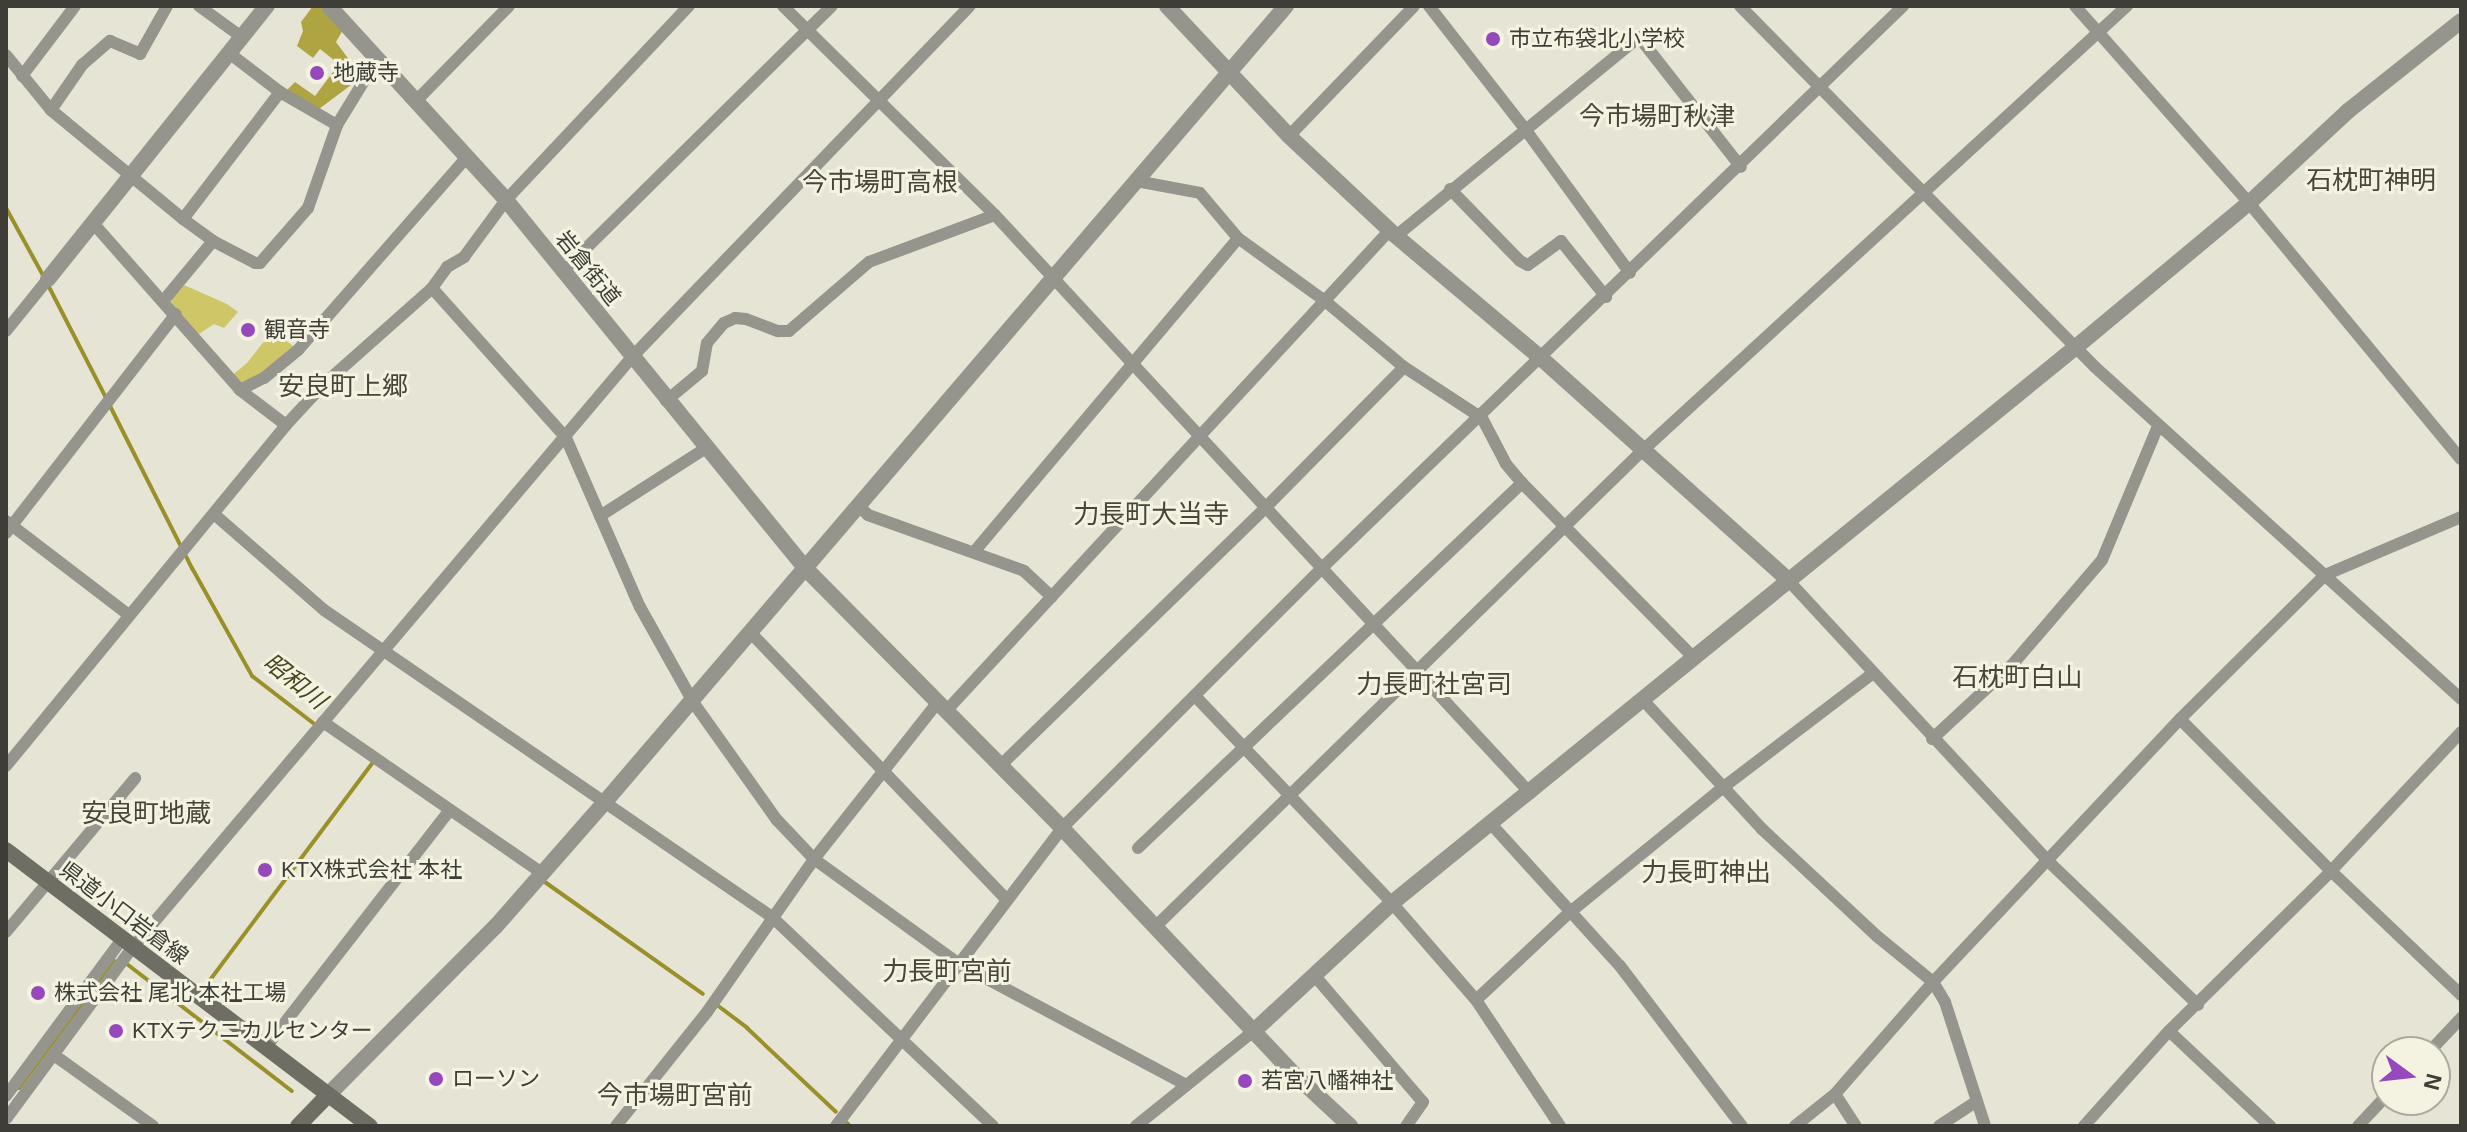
<!DOCTYPE html>
<meta charset="utf-8">
<style>
body{margin:0}
#map{position:relative;width:2467px;height:1132px;overflow:hidden;background:#e6e5d5;font-family:Helvetica,"Noto Sans JP",sans-serif}
div>[style]{position:absolute}
.green>*{inset:0;background:#cfc668}
.forest>*{inset:0;background:#aea442}
.stream>*{height:4px;margin:-2px;padding:0 2px;transform-origin:2px;border-radius:2px;background:#9a902a}
.minor>*{height:12px;margin:-6px;padding:0 6px;transform-origin:6px;border-radius:6px;background:#95948d}
.tertiary>*{height:16px;margin:-8px;padding:0 8px;transform-origin:8px;border-radius:8px;background:#95948d}
.secondary>*{height:16px;margin:-8px;padding:0 8px;transform-origin:8px;border-radius:8px;background:#6f6e64}
.dots>*{width:22px;height:22px;translate:-50% -50%;box-sizing:border-box;border:4px solid #f4f3e2;border-radius:50%}
span{translate:-50% -50%;white-space:nowrap;text-align:center;line-height:1.15;-webkit-text-stroke:6px #f4f3e2;paint-order:stroke}
.poi-label{font-size:22px;color:#3e3d37}
.left{translate:0 -50%;text-align:left}
.street-label{font-size:22px;color:#3e3d37}
.water-label{font-size:24px;color:#49451c;font-style:italic}
.quarter-label{font-size:26px;color:#474639}
.frame{position:absolute;inset:0;border:8px solid #3e3d37;pointer-events:none}
.north{position:absolute;left:2371px;top:1036px;width:80px;height:80px;box-sizing:border-box;background:#f4f3e2;border:2px solid #abaa9e;border-radius:50%;rotate:105deg;font-size:22px;font-weight:700;line-height:32px;text-align:center;color:#3e3d37}
.north::after{content:'';display:block;margin:auto;width:28px;height:36px;background:#9649ba;clip-path:polygon(50% 0,100% 100%,50% 72%,0 100%)}
</style>
<div id="map">
<div class="green">
<div style="clip-path:polygon(184px 285px,227px 304px,238px 312px,224px 328px,214px 324px,199px 334px,172px 305px,171px 300px)"></div>
<div style="clip-path:polygon(273px 330px,298px 350px,240px 390px,229px 378px,247px 363px)"></div>
</div>
<div class="forest">
<div style="clip-path:polygon(313px 6px,319px 6px,343px 30px,336px 42px,358px 72px,351px 85px,319px 109px,286px 91px,295px 82px,315px 96px,339px 64px,320px 49px,313px 58px,297px 46px,303px 31px,301px 22px)"></div>
</div>
<div class="stream">
<div style="left:6px;top:208px;width:79px;rotate:61.2deg"></div>
<div style="left:48px;top:285px;width:127px;rotate:62.8deg"></div>
<div style="left:110px;top:406px;width:182px;rotate:63.2deg"></div>
<div style="left:192px;top:568px;width:124px;rotate:60.9deg"></div>
<div style="left:252px;top:676px;width:82px;rotate:37.6deg"></div>
<div style="left:542px;top:880px;width:197px;rotate:35.3deg"></div>
<div style="left:123px;top:961px;width:213px;rotate:37.6deg"></div>
<div style="left:210px;top:980px;width:272px;rotate:-53.2deg"></div>
<div style="left:717px;top:1005px;width:38px;rotate:37deg"></div>
<div style="left:747px;top:1028px;width:122px;rotate:43.3deg"></div>
<div style="left:19px;top:1088px;width:159px;rotate:-53.4deg"></div>
<div style="left:847px;top:1123px;width:4px;rotate:45deg"></div>
</div>
<div class="minor">
<div style="left:199px;top:6px;width:54px;rotate:36deg"></div>
<div style="left:783px;top:6px;width:298px;rotate:44.6deg"></div>
<div style="left:995px;top:215px;width:788px;rotate:47.21deg"></div>
<div style="left:1429px;top:6px;width:156px;rotate:52deg"></div>
<div style="left:1525px;top:129px;width:178px;rotate:53.9deg"></div>
<div style="left:1740px;top:6px;width:506px;rotate:45.48deg"></div>
<div style="left:2095px;top:367px;width:494px;rotate:42.2deg"></div>
<div style="left:2075px;top:6px;width:263px;rotate:48.5deg"></div>
<div style="left:2249px;top:203px;width:332px;rotate:50.4deg"></div>
<div style="left:229px;top:53px;width:64px;rotate:37.4deg"></div>
<div style="left:280px;top:92px;width:66px;rotate:30.1deg"></div>
<div style="left:6px;top:55px;width:71px;rotate:50.7deg"></div>
<div style="left:51px;top:110px;width:171px;rotate:39.5deg"></div>
<div style="left:183px;top:219px;width:37px;rotate:36deg"></div>
<div style="left:213px;top:241px;width:47px;rotate:27.6deg"></div>
<div style="left:255px;top:263px;width:5px"></div>
<div style="left:260px;top:263px;width:73px;rotate:-48.9deg"></div>
<div style="left:308px;top:208px;width:88px;rotate:-70.7deg"></div>
<div style="left:337px;top:125px;width:79px;rotate:-58.5deg"></div>
<div style="left:22px;top:76px;width:88px;rotate:-52.9deg"></div>
<div style="left:416px;top:101px;width:133px;rotate:-45.6deg"></div>
<div style="left:51px;top:110px;width:55px;rotate:-55.4deg"></div>
<div style="left:82px;top:65px;width:37px;rotate:-41deg"></div>
<div style="left:110px;top:41px;width:33px;rotate:23deg"></div>
<div style="left:140px;top:54px;width:55px;rotate:-60.6deg"></div>
<div style="left:1289px;top:136px;width:180px;rotate:-46.1deg"></div>
<div style="left:1136px;top:181px;width:65px;rotate:10.6deg"></div>
<div style="left:1200px;top:193px;width:59px;rotate:49.8deg"></div>
<div style="left:1238px;top:238px;width:107px;rotate:35.9deg"></div>
<div style="left:1325px;top:301px;width:103px;rotate:39.9deg"></div>
<div style="left:1404px;top:367px;width:93px;rotate:33.2deg"></div>
<div style="left:1482px;top:418px;width:52px;rotate:62.4deg"></div>
<div style="left:1506px;top:464px;width:25px;rotate:50deg"></div>
<div style="left:1522px;top:483px;width:245px;rotate:45.5deg"></div>
<div style="left:1450px;top:189px;width:100px;rotate:45.8deg"></div>
<div style="left:1520px;top:261px;width:9px;rotate:27deg"></div>
<div style="left:1528px;top:265px;width:41px;rotate:-36deg"></div>
<div style="left:1561px;top:241px;width:72px;rotate:51.2deg"></div>
<div style="left:183px;top:219px;width:160px;rotate:-52.6deg"></div>
<div style="left:93px;top:223px;width:222px;rotate:48.6deg"></div>
<div style="left:240px;top:390px;width:58px;rotate:37.3deg"></div>
<div style="left:1396px;top:236px;width:314px;rotate:-39.3deg"></div>
<div style="left:1639px;top:37px;width:165px;rotate:51.9deg"></div>
<div style="left:562px;top:272px;width:379px;rotate:-44.6deg"></div>
<div style="left:432px;top:288px;width:201px;rotate:48.2deg"></div>
<div style="left:566px;top:438px;width:184px;rotate:66.4deg"></div>
<div style="left:640px;top:607px;width:109px;rotate:60.8deg"></div>
<div style="left:693px;top:702px;width:145px;rotate:54.6deg"></div>
<div style="left:777px;top:820px;width:54px;rotate:46.5deg"></div>
<div style="left:814px;top:859px;width:179px;rotate:35.9deg"></div>
<div style="left:959px;top:964px;width:256px;rotate:28deg"></div>
<div style="left:164px;top:300px;width:77px;rotate:-50.3deg"></div>
<div style="left:6px;top:331px;width:67px;rotate:-51.1deg"></div>
<div style="left:240px;top:390px;width:27px;rotate:-27deg"></div>
<div style="left:264px;top:378px;width:44px;rotate:-39.5deg"></div>
<div style="left:298px;top:350px;width:258px;rotate:-48.8deg"></div>
<div style="left:666px;top:401px;width:47px;rotate:-39.8deg"></div>
<div style="left:702px;top:371px;width:28px;rotate:-80deg"></div>
<div style="left:707px;top:343px;width:26px;rotate:-50deg"></div>
<div style="left:724px;top:323px;width:12px;rotate:-24deg"></div>
<div style="left:735px;top:318px;width:11px;rotate:5deg"></div>
<div style="left:746px;top:319px;width:34px;rotate:21deg"></div>
<div style="left:778px;top:331px;width:11px"></div>
<div style="left:789px;top:331px;width:106px;rotate:-40.8deg"></div>
<div style="left:869px;top:262px;width:134px;rotate:-20.5deg"></div>
<div style="left:858px;top:505px;width:14px;rotate:45deg"></div>
<div style="left:868px;top:515px;width:166px;rotate:19.7deg"></div>
<div style="left:1024px;top:571px;width:38px;rotate:43deg"></div>
<div style="left:214px;top:514px;width:146px;rotate:41.1deg"></div>
<div style="left:324px;top:610px;width:543px;rotate:34.42deg"></div>
<div style="left:772px;top:917px;width:304px;rotate:43.4deg"></div>
<div style="left:600px;top:516px;width:126px;rotate:-32.7deg"></div>
<div style="left:6px;top:521px;width:155px;rotate:37.4deg"></div>
<div style="left:6px;top:533px;width:277px;rotate:-52.2deg"></div>
<div style="left:974px;top:552px;width:410px;rotate:-49.9deg"></div>
<div style="left:1787px;top:579px;width:384px;rotate:47.2deg"></div>
<div style="left:2048px;top:861px;width:208px;rotate:43.8deg"></div>
<div style="left:750px;top:632px;width:371px;rotate:46.2deg"></div>
<div style="left:1195px;top:696px;width:286px;rotate:46.4deg"></div>
<div style="left:1392px;top:903px;width:128px;rotate:49.1deg"></div>
<div style="left:1476px;top:1000px;width:151px;rotate:56.3deg"></div>
<div style="left:1643px;top:700px;width:176px;rotate:47.3deg"></div>
<div style="left:1762px;top:829px;width:158px;rotate:43deg"></div>
<div style="left:1878px;top:937px;width:71px;rotate:39.3deg"></div>
<div style="left:1933px;top:982px;width:23px;rotate:59deg"></div>
<div style="left:1945px;top:1002px;width:130px;rotate:72.1deg"></div>
<div style="left:947px;top:710px;width:653px;rotate:-47.3deg"></div>
<div style="left:2180px;top:719px;width:214px;rotate:45.2deg"></div>
<div style="left:2331px;top:871px;width:180px;rotate:43.6deg"></div>
<div style="left:323px;top:722px;width:266px;rotate:34.6deg"></div>
<div style="left:1932px;top:739px;width:109px;rotate:-42.8deg"></div>
<div style="left:2012px;top:665px;width:138px;rotate:-49.4deg"></div>
<div style="left:2102px;top:560px;width:145px;rotate:-67.3deg"></div>
<div style="left:1001px;top:765px;width:371px;rotate:-44.2deg"></div>
<div style="left:1267px;top:506px;width:195px;rotate:-45.4deg"></div>
<div style="left:6px;top:766px;width:441px;rotate:-50.6deg"></div>
<div style="left:286px;top:425px;width:56px;rotate:-47.2deg"></div>
<div style="left:324px;top:384px;width:144px;rotate:-41.6deg"></div>
<div style="left:432px;top:288px;width:26px;rotate:-54deg"></div>
<div style="left:447px;top:267px;width:20px;rotate:-30deg"></div>
<div style="left:464px;top:257px;width:71px;rotate:-53.6deg"></div>
<div style="left:506px;top:200px;width:267px;rotate:-46.7deg"></div>
<div style="left:1492px;top:825px;width:190px;rotate:47.8deg"></div>
<div style="left:1620px;top:966px;width:201px;rotate:52.7deg"></div>
<div style="left:1138px;top:848px;width:530px;rotate:-43.55deg"></div>
<div style="left:1155px;top:927px;width:681px;rotate:-44.35deg"></div>
<div style="left:1642px;top:451px;width:658px;rotate:-42.54deg"></div>
<div style="left:6px;top:932px;width:201px;rotate:-50deg"></div>
<div style="left:1314px;top:975px;width:167px;rotate:49.4deg"></div>
<div style="left:1423px;top:1102px;width:29px;rotate:125deg"></div>
<div style="left:1476px;top:1000px;width:127px;rotate:-43.1deg"></div>
<div style="left:1569px;top:913px;width:196px;rotate:-39.2deg"></div>
<div style="left:1721px;top:789px;width:191px;rotate:-37.3deg"></div>
<div style="left:2169px;top:1031px;width:139px;rotate:43.2deg"></div>
<div style="left:266px;top:1047px;width:300px;rotate:-52.2deg"></div>
<div style="left:2429px;top:1052px;width:47px;rotate:-46.7deg"></div>
<div style="left:54px;top:1055px;width:122px;rotate:35.6deg"></div>
<div style="left:1835px;top:1094px;width:38px;rotate:57deg"></div>
<div style="left:6px;top:1096px;width:195px;rotate:-53.5deg"></div>
<div style="left:6px;top:1119px;width:214px;rotate:-53.6deg"></div>
<div style="left:133px;top:947px;width:773px;rotate:-49.78deg"></div>
<div style="left:632px;top:357px;width:487px;rotate:-46.1deg"></div>
<div style="left:616px;top:1126px;width:146px;rotate:-51.4deg"></div>
<div style="left:707px;top:1012px;width:187px;rotate:-55deg"></div>
<div style="left:814px;top:859px;width:199px;rotate:-51.7deg"></div>
<div style="left:836px;top:1126px;width:374px;rotate:-52.8deg"></div>
<div style="left:1062px;top:828px;width:371px;rotate:-45deg"></div>
<div style="left:1324px;top:566px;width:806px;rotate:-44.04deg"></div>
<div style="left:1136px;top:1126px;width:153px;rotate:-38.9deg"></div>
<div style="left:1795px;top:1126px;width:51px;rotate:-38.7deg"></div>
<div style="left:1835px;top:1094px;width:149px;rotate:-48.8deg"></div>
<div style="left:1933px;top:982px;width:361px;rotate:-46.8deg"></div>
<div style="left:2180px;top:719px;width:204px;rotate:-44.8deg"></div>
<div style="left:2325px;top:575px;width:148px;rotate:-23.1deg"></div>
<div style="left:1939px;top:1126px;width:45px;rotate:-33.3deg"></div>
<div style="left:2084px;top:1126px;width:127px;rotate:-48.2deg"></div>
<div style="left:2169px;top:1031px;width:228px;rotate:-44.6deg"></div>
<div style="left:2331px;top:871px;width:190px;rotate:-46.9deg"></div>
<div style="left:2358px;top:1126px;width:42px;rotate:-46.9deg"></div>
</div>
<div class="tertiary">
<div style="left:329px;top:6px;width:263px;rotate:47.6deg"></div>
<div style="left:506px;top:200px;width:473px;rotate:50.9deg"></div>
<div style="left:804px;top:567px;width:367px;rotate:45.3deg"></div>
<div style="left:1062px;top:828px;width:337px;rotate:46.7deg"></div>
<div style="left:1293px;top:1073px;width:78px;rotate:42.9deg"></div>
<div style="left:1167px;top:6px;width:178px;rotate:46.8deg"></div>
<div style="left:1289px;top:136px;width:146px;rotate:43.1deg"></div>
<div style="left:1396px;top:236px;width:191px;rotate:40.1deg"></div>
<div style="left:1542px;top:359px;width:329px;rotate:41.9deg"></div>
<div style="left:48px;top:279px;width:350px;rotate:-51.3deg"></div>
<div style="left:1255px;top:1030px;width:187px;rotate:-42.8deg"></div>
<div style="left:1392px;top:903px;width:881px;rotate:-39.11deg"></div>
<div style="left:2076px;top:347px;width:225px;rotate:-39.8deg"></div>
<div style="left:2249px;top:203px;width:135px;rotate:-42.9deg"></div>
<div style="left:2348px;top:111px;width:144px;rotate:-38.5deg"></div>
<div style="left:328px;top:1095px;width:238px;rotate:-45.2deg"></div>
<div style="left:496px;top:926px;width:164px;rotate:-48.7deg"></div>
<div style="left:604px;top:803px;width:1049px;rotate:-49.45deg"></div>
</div>
<div class="secondary">
<div style="left:6px;top:850px;width:457px;rotate:37.2deg"></div>
<div style="left:298px;top:1126px;width:43px;rotate:-45.9deg"></div>
</div>
<div class="dots">
<div style="left:1493px;top:39px;background:#9649ba"></div>
<div style="left:317px;top:73px;background:#9649ba"></div>
<div style="left:248px;top:330px;background:#9649ba"></div>
<div style="left:265px;top:870px;background:#9649ba"></div>
<div style="left:38px;top:993px;background:#9649ba"></div>
<div style="left:116px;top:1031px;background:#9649ba"></div>
<div style="left:436px;top:1079px;background:#9649ba"></div>
<div style="left:1245px;top:1081px;background:#9649ba"></div>
</div>
<div class="poi-label">
<span class="left" style="left:1509px;top:39px">市立布袋北小学校</span>
<span class="left" style="left:333px;top:73px">地蔵寺</span>
<span class="left" style="left:264px;top:330px">観音寺</span>
<span class="left" style="left:281px;top:870px">KTX株式会社 本社</span>
<span class="left" style="left:54px;top:993px">株式会社 尾北 本社工場</span>
<span class="left" style="left:132px;top:1031px">KTXテクニカルセンター</span>
<span class="left" style="left:452px;top:1079px">ローソン</span>
<span class="left" style="left:1261px;top:1081px">若宮八幡神社</span>
</div>
<div class="street-label">
<span style="left:588px;top:268px;rotate:51deg">岩倉街道</span>
<span style="left:124px;top:913px;rotate:37deg">県道小口岩倉線</span>
</div>
<div class="water-label">
<span style="left:295px;top:681px;rotate:39deg">昭和川</span>
</div>
<div class="quarter-label">
<span style="left:1657px;top:117px">今市場町秋津</span>
<span style="left:2371px;top:181px">石枕町神明</span>
<span style="left:880px;top:183px">今市場町高根</span>
<span style="left:343px;top:387px">安良町上郷</span>
<span style="left:1151px;top:515px">力長町大当寺</span>
<span style="left:2017px;top:678px">石枕町白山</span>
<span style="left:1434px;top:685px">力長町社宮司</span>
<span style="left:146px;top:814px">安良町地蔵</span>
<span style="left:1706px;top:873px">力長町神出</span>
<span style="left:947px;top:972px">力長町宮前</span>
<span style="left:675px;top:1096px">今市場町宮前</span>
</div>
<div class="frame"></div>
<div class="north">N</div>
</div>
